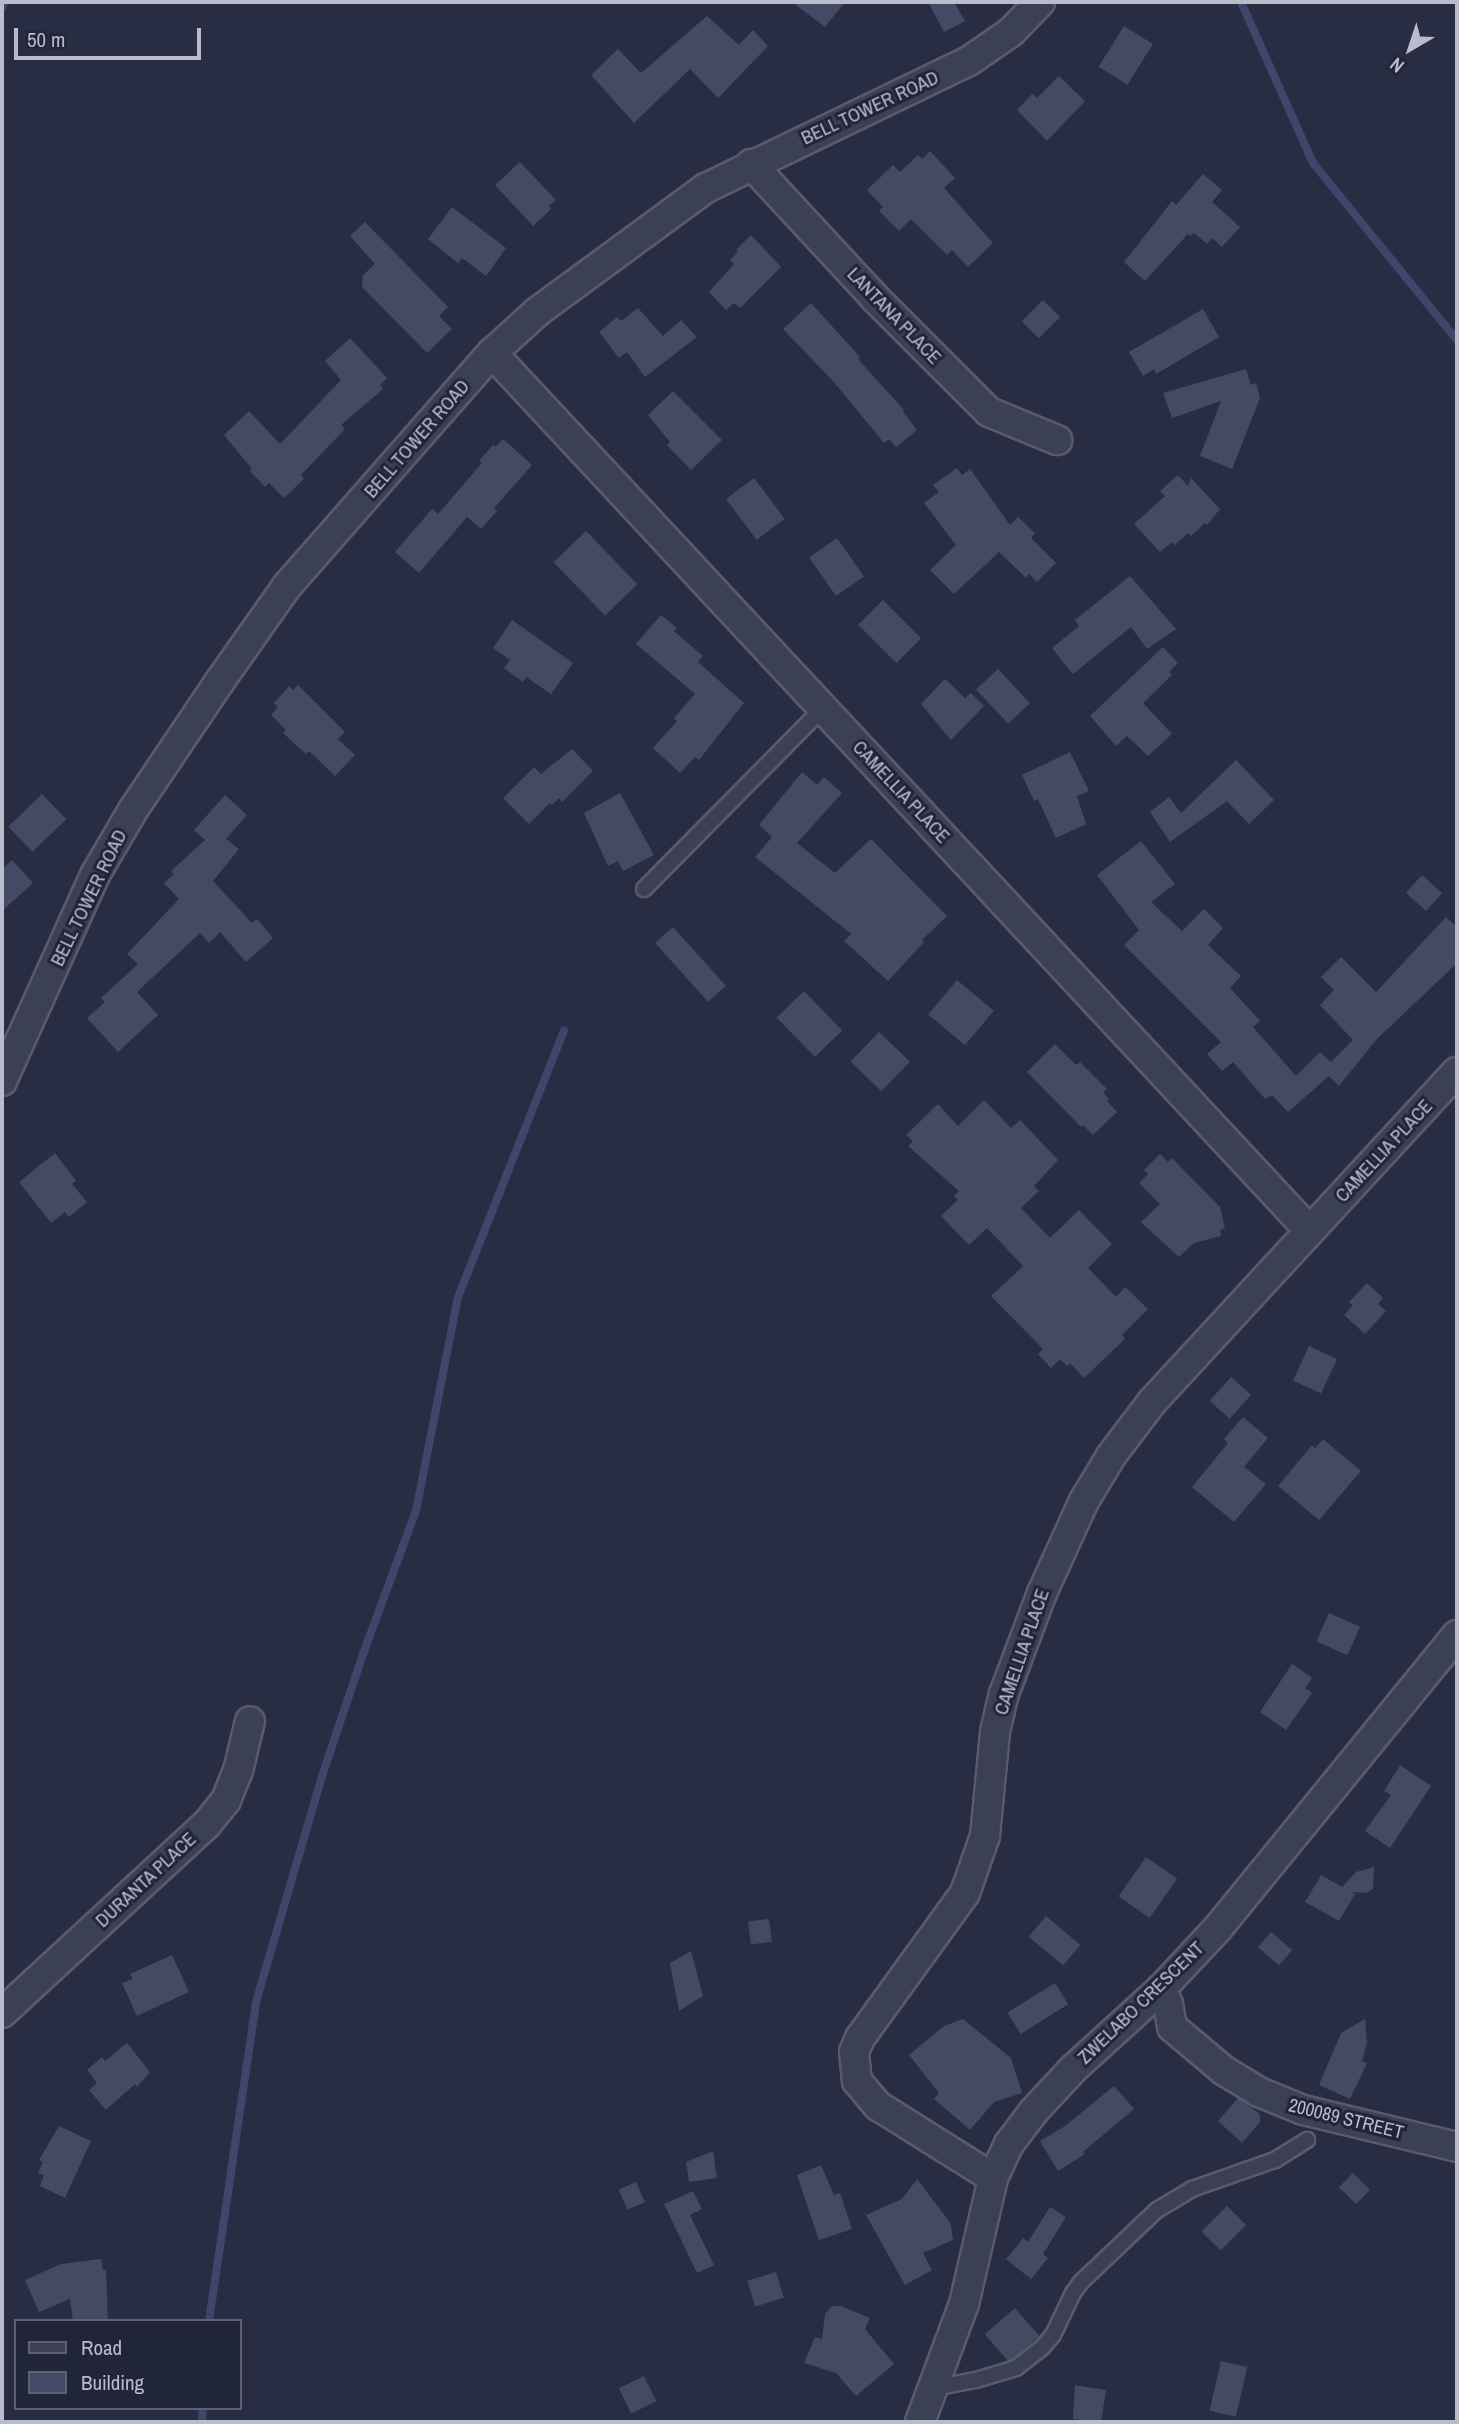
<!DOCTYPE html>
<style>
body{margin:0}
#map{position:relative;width:1459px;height:2424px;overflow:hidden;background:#282d43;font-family:"Archivo Narrow",sans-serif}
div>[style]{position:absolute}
.stream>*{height:8px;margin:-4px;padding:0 4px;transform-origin:4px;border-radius:4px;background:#3f466b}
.building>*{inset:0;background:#444a63;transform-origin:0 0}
.roads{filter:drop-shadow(2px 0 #585b6d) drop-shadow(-2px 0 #585b6d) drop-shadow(0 2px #585b6d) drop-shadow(0 -2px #585b6d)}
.service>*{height:14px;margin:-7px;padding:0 7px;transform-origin:7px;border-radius:7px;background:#3c4053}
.minor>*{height:28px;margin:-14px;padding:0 14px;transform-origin:14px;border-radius:14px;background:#3c4053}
span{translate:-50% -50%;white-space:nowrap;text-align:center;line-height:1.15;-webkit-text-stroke:6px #212538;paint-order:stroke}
.street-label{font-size:19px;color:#babccc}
.frame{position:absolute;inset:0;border:4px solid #babccc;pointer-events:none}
.legend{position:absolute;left:14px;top:2319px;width:228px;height:91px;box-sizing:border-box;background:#212538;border:2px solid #5e6173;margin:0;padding:9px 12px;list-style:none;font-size:21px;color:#babccc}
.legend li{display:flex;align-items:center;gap:14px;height:35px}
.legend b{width:35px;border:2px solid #5e6173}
.north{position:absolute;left:1375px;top:14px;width:70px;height:70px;-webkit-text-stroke:5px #212538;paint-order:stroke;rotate:219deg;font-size:19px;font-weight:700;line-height:28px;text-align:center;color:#babccc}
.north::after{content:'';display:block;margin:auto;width:24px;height:32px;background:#babccc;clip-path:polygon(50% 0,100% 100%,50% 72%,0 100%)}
.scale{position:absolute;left:14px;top:28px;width:187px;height:32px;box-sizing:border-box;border:4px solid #babccc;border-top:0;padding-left:9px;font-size:21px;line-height:24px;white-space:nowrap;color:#babccc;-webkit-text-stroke:5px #212538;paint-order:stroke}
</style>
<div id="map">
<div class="stream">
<div style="left:1241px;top:2px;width:176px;rotate:65.9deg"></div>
<div style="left:1313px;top:163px;width:228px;rotate:50.9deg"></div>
<div style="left:2px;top:8px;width:7px;rotate:-63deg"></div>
<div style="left:209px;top:2321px;width:322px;rotate:-81.6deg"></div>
<div style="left:256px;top:2002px;width:232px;rotate:-73.7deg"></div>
<div style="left:321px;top:1779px;width:132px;rotate:-71.4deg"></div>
<div style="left:363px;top:1654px;width:153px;rotate:-69.7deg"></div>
<div style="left:416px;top:1511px;width:218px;rotate:-78.9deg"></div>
<div style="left:458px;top:1297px;width:287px;rotate:-68.3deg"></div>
<div style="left:202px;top:2422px;width:14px;rotate:-86deg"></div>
</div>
<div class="building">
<div style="clip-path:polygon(792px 2px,845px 2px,825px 27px)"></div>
<div style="clip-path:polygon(928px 2px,954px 2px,965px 21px,944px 32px)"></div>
<div style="clip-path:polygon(707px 16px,739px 45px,753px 30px,768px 46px,718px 98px,690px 69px,634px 123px,592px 76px,593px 73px,618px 49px,641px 73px)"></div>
<div style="left:1124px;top:26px;width:34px;height:48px;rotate:32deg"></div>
<div style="clip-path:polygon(1059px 76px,1085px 101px,1047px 141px,1017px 110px,1032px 94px,1037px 98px)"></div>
<div style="clip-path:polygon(930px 151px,955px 178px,944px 188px,993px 243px,968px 267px,952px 250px,947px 255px,911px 219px,899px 231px,879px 211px,883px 207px,867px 190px,893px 165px,900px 172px,918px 155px,922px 159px)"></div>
<div style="clip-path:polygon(520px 162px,556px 200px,549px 206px,551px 209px,533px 226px,495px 185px)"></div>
<div style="clip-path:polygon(1203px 174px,1222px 190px,1212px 202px,1240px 227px,1222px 247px,1212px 238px,1207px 244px,1194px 233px,1190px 236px,1188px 234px,1145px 281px,1124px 262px,1172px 201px,1176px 205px)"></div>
<div style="clip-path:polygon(452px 207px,506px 248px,486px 276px,462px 258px,458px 263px,428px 239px)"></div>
<div style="clip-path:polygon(365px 222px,448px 307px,439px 316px,452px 329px,427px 353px,362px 287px,363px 275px,375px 264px,350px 236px)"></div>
<div style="clip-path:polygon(751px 235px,781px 267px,740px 308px,734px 303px,726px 310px,709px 292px,734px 264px,730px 260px,738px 252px,736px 250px)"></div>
<div style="left:1043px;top:300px;width:24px;height:30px;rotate:45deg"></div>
<div style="clip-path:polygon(811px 303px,860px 357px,858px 359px,904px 410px,903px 412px,917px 430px,896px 447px,889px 439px,884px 443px,833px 381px,783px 329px)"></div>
<div style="clip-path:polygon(638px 308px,663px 336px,681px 320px,697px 337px,645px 377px,627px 352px,619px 358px,599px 332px,617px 317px,621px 321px)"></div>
<div style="clip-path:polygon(1203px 309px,1219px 337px,1156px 374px,1154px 369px,1143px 376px,1129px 352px)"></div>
<div style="clip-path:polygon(350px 338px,387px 378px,380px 385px,383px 389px,341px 425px,345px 429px,301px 475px,304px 479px,284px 498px,269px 483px,265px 487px,250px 471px,252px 469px,224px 435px,249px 411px,280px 444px,341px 380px,325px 361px)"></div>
<div style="clip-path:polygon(1246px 369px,1251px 385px,1256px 383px,1260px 398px,1232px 469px,1200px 456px,1221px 401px,1172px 418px,1163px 393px)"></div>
<div style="clip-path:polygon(673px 391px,722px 440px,691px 470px,667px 445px,670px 442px,648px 415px)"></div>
<div style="clip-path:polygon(503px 439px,532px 465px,494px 508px,497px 511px,481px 529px,467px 517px,419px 573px,395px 552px,432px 509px,438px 514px,482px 463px,479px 461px,493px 445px,495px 447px)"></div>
<div style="clip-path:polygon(957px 468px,962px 475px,970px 469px,1010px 525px,1018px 517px,1035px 533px,1031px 538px,1056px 563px,1037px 582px,1029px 574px,1026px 578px,999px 552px,954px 594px,930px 570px,956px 545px,924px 503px,939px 492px,933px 485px)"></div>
<div style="clip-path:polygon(1178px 475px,1188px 486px,1191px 478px,1220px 509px,1207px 525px,1205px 523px,1191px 536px,1188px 533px,1175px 545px,1172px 542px,1160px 552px,1134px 524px,1165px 496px,1160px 491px)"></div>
<div style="left:754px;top:478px;width:51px;height:35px;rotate:53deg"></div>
<div style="left:586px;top:531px;width:74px;height:45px;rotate:46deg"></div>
<div style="left:837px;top:538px;width:47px;height:34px;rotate:55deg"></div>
<div style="clip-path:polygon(1130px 576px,1176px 629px,1147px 649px,1131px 627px,1073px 674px,1052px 648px,1079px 626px,1075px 620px)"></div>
<div style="left:883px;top:600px;width:54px;height:35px;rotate:45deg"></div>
<div style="clip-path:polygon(661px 615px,677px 628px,674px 631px,703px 656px,698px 662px,744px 703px,699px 760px,695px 757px,680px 773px,653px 748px,677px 721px,674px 718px,695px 694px,636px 644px)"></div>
<div style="clip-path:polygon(512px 620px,573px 663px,551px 694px,526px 677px,523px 682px,504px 668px,510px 660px,493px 648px)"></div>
<div style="clip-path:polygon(1163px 647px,1178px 663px,1169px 672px,1172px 675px,1143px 703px,1172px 734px,1148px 756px,1127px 736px,1116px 746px,1090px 716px)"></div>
<div style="left:998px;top:669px;width:47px;height:30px;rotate:47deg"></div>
<div style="clip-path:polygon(945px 679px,965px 698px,971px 693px,984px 706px,951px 740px,921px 704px)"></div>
<div style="clip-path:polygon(298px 685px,345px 732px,338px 739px,355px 755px,335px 776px,309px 751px,306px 754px,283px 733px,286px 730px,271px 715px,278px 707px,274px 703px,289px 686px,293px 690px)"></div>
<div style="clip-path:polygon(572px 749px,593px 771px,562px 802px,559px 798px,552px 805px,550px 803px,529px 824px,503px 798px,534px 767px,541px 774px)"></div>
<div style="clip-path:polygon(1070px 752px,1089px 791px,1077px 796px,1086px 824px,1056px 838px,1038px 799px,1034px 801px,1022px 775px)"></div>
<div style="clip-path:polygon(1236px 760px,1274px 800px,1249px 824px,1227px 801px,1170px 842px,1150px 812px,1169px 797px,1181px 813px)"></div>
<div style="clip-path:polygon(802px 772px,817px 785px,824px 777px,842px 793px,797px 843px,835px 873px,871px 839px,947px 916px,922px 940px,924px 942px,888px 981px,844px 941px,851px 934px,755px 857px,772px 837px,759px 825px)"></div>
<div style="clip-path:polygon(620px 793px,654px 855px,623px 871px,618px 861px,608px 866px,584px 813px)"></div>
<div style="left:42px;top:794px;width:35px;height:47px;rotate:46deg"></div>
<div style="clip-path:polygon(225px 795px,247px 815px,226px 839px,239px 849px,213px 881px,252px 923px,257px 919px,273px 938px,246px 962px,220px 932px,209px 943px,200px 933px,137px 992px,158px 1015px,118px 1052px,87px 1018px,105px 1002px,101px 998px,138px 964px,127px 954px,179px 899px,164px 883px,174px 874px,171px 871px,205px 840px,194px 830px)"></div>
<div style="clip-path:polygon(1141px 841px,1175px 884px,1151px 902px,1182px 931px,1204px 909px,1223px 928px,1208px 945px,1241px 976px,1230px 988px,1260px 1021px,1253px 1027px,1296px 1076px,1320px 1052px,1331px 1062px,1353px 1040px,1320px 1005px,1334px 990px,1321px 977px,1341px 957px,1376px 992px,1446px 917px,1457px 927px,1457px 963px,1376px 1040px,1339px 1086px,1329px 1076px,1288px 1112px,1272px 1095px,1265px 1099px,1233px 1062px,1222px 1071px,1207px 1054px,1221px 1042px,1124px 945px,1139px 930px,1097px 875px)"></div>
<div style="clip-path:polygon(12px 860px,33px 883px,2px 911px,2px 869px)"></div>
<div style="left:1422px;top:875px;width:27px;height:24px;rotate:42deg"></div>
<div style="left:673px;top:927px;width:79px;height:24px;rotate:48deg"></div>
<div style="left:957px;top:980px;width:48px;height:45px;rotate:40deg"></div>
<div style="left:804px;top:991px;width:55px;height:38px;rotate:46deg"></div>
<div style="left:879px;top:1032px;width:43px;height:41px;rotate:44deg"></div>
<div style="clip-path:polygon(1055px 1044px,1076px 1065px,1080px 1062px,1107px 1089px,1103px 1092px,1109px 1099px,1107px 1101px,1117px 1112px,1093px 1135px,1083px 1125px,1081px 1127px,1027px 1072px)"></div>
<div style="clip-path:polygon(984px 1100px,1011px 1128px,1020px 1120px,1058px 1160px,1034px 1186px,1039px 1191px,1021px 1208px,1050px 1238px,1079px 1210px,1112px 1244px,1088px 1268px,1116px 1297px,1125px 1287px,1148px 1309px,1122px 1335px,1125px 1339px,1084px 1378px,1070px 1363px,1067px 1366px,1060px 1359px,1051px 1368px,1038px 1354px,1043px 1349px,991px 1296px,1023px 1266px,987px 1228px,969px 1245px,941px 1216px,958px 1200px,954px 1196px,959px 1191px,908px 1146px,913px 1141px,906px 1135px,938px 1104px,958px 1126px)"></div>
<div style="clip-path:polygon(55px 1153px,76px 1181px,72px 1184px,87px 1202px,69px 1217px,65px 1212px,51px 1223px,19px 1182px)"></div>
<div style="clip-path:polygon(1160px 1154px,1168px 1162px,1172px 1158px,1220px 1207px,1225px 1228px,1220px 1230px,1221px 1236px,1194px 1243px,1179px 1257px,1141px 1222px,1160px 1204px,1139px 1183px,1148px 1174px,1144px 1170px)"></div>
<div style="clip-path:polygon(1367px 1283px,1383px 1298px,1378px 1304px,1386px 1311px,1365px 1334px,1344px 1315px,1353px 1305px,1349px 1302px)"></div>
<div style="left:1309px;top:1346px;width:31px;height:38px;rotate:25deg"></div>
<div style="left:1231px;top:1377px;width:27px;height:32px;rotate:42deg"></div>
<div style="clip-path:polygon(1243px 1417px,1268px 1438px,1244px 1467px,1266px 1484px,1234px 1522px,1192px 1487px,1228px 1443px,1224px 1439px)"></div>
<div style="clip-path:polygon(1323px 1439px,1361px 1471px,1319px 1520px,1278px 1486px,1312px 1445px,1315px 1448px)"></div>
<div style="left:1329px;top:1613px;width:34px;height:31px;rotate:24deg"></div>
<div style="clip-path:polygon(1292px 1664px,1312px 1678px,1305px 1688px,1312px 1693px,1286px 1730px,1260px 1712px)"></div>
<div style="clip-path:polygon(1400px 1765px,1431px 1786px,1390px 1848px,1365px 1831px,1391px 1795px,1384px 1791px)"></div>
<div style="left:1146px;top:1857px;width:38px;height:48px;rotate:35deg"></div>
<div style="clip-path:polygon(1374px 1867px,1373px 1889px,1366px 1893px,1351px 1892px,1355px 1894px,1339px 1921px,1305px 1902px,1321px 1875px,1342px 1887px,1356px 1872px)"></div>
<div style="left:1046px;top:1916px;width:45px;height:27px;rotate:40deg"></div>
<div style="left:769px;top:1919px;width:23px;height:21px;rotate:83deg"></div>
<div style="left:1271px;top:1932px;width:28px;height:20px;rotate:41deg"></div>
<div style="clip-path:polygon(691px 1951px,703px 1996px,679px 2011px,670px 1963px)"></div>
<div style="clip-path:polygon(172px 1955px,189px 1992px,137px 2016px,122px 1983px,133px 1979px,130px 1974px)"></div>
<div style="left:1055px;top:1983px;width:25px;height:56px;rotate:58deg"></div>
<div style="clip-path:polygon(963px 2019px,1011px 2058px,1022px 2093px,994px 2102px,970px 2130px,934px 2099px,939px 2093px,909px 2055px,944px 2026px)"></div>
<div style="clip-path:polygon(1365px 2019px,1367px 2043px,1362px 2061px,1367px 2063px,1350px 2099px,1319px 2085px,1341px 2033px)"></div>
<div style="clip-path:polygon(127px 2043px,150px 2072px,137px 2087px,135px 2084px,106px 2110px,89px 2090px,97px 2083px,87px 2070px,102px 2057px,105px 2061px)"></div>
<div style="clip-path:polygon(1114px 2086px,1134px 2109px,1083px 2152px,1085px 2154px,1058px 2171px,1040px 2141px,1065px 2126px)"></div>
<div style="clip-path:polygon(1238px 2098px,1260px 2114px,1260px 2122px,1242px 2143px,1218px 2121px)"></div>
<div style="clip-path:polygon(59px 2126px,91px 2141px,65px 2198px,40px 2186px,44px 2175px,38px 2173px,43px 2162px,39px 2160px)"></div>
<div style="clip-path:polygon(713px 2151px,717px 2178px,689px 2182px,686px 2162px)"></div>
<div style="clip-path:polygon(821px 2165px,834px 2195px,840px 2193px,852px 2229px,819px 2240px,797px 2175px)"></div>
<div style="left:1353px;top:2173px;width:24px;height:20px;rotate:45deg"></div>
<div style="clip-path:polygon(917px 2179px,951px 2224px,953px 2240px,923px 2253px,932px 2270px,905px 2285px,866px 2215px,902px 2199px)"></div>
<div style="left:636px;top:2182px;width:22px;height:19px;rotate:66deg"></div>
<div style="clip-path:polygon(693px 2191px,702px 2209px,690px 2215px,714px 2265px,697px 2273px,664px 2204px)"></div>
<div style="left:1227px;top:2206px;width:27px;height:36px;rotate:45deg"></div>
<div style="clip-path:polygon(1050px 2207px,1066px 2217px,1043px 2254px,1048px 2258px,1031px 2279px,1006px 2259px,1023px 2238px,1028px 2242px)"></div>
<div style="clip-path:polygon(101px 2259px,103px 2270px,106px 2270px,108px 2321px,73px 2321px,70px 2299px,39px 2312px,25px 2280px,61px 2264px)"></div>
<div style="left:776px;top:2272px;width:27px;height:30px;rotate:73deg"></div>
<div style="clip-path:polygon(832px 2306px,841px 2306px,870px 2318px,865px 2329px,894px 2364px,856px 2396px,836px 2373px,804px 2363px,815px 2337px,822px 2339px,825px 2314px)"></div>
<div style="left:1015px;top:2308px;width:37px;height:40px;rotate:49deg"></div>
<div style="left:1221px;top:2361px;width:27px;height:51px;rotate:13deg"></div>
<div style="left:644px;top:2376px;width:28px;height:28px;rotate:64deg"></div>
<div style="clip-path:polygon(1075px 2385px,1106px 2390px,1101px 2422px,1073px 2419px)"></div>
</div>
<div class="roads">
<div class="service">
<div style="left:644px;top:889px;width:255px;rotate:-45.3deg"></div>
<div style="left:933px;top:2388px;width:44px;rotate:-10.5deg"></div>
<div style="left:976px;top:2380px;width:42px;rotate:-16.7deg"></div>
<div style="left:1016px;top:2368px;width:33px;rotate:-38deg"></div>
<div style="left:1042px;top:2348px;width:17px;rotate:-50deg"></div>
<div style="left:1053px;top:2335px;width:47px;rotate:-64.5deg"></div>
<div style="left:1073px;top:2293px;width:14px;rotate:-54deg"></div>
<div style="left:1081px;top:2282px;width:105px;rotate:-43.5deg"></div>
<div style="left:1157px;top:2210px;width:41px;rotate:-31deg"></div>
<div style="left:1192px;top:2189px;width:88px;rotate:-19.3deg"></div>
<div style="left:1275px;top:2160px;width:38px;rotate:-32deg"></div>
</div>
<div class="minor">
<div style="left:751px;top:164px;width:183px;rotate:47.2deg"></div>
<div style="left:875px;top:298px;width:161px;rotate:45deg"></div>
<div style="left:989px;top:412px;width:74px;rotate:22.4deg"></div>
<div style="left:492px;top:353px;width:1200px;rotate:47.03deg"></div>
<div style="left:2px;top:1081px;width:226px;rotate:-65.7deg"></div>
<div style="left:95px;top:875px;width:75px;rotate:-59.7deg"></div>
<div style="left:133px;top:810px;width:156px;rotate:-56deg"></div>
<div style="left:220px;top:681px;width:116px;rotate:-54.8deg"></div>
<div style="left:287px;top:586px;width:310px;rotate:-48.7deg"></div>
<div style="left:492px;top:353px;width:61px;rotate:-42.3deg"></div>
<div style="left:537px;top:312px;width:210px;rotate:-36.3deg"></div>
<div style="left:706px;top:188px;width:292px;rotate:-25.8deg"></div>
<div style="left:969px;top:61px;width:51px;rotate:-34.6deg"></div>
<div style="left:1011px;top:32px;width:42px;rotate:-46deg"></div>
<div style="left:1161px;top:1989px;width:17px;rotate:65deg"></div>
<div style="left:1168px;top:2004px;width:23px;rotate:80deg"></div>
<div style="left:1172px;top:2027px;width:67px;rotate:40.1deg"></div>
<div style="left:1223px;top:2070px;width:42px;rotate:31.4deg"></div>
<div style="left:1259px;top:2092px;width:48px;rotate:22.2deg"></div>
<div style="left:1303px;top:2110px;width:158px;rotate:13.5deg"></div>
<div style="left:2px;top:2013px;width:277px;rotate:-42.7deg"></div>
<div style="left:206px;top:1825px;width:32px;rotate:-51deg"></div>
<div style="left:226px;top:1800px;width:31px;rotate:-68deg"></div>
<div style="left:238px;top:1771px;width:51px;rotate:-76.5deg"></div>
<div style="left:993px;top:2178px;width:136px;rotate:-147.9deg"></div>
<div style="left:878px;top:2106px;width:33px;rotate:-130deg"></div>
<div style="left:857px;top:2081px;width:29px;rotate:-96deg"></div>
<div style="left:854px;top:2052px;width:15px;rotate:-67deg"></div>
<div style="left:860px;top:2038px;width:179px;rotate:-54.1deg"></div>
<div style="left:965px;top:1893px;width:60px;rotate:-70.7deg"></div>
<div style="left:985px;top:1836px;width:104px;rotate:-84.5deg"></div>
<div style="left:995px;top:1732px;width:39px;rotate:-77deg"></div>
<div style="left:1004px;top:1694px;width:108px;rotate:-69.4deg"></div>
<div style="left:1042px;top:1593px;width:101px;rotate:-65.5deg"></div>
<div style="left:1084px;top:1501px;width:52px;rotate:-59deg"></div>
<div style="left:1111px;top:1456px;width:68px;rotate:-52.8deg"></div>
<div style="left:1152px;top:1402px;width:449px;rotate:-47.3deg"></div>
<div style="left:920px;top:2422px;width:126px;rotate:-69.6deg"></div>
<div style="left:964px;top:2304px;width:129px;rotate:-77deg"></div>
<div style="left:993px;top:2178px;width:38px;rotate:-65deg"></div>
<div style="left:1009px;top:2144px;width:41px;rotate:-52.9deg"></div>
<div style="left:1034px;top:2111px;width:57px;rotate:-47.1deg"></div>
<div style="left:1073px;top:2069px;width:119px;rotate:-42.3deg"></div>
<div style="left:1161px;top:1989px;width:83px;rotate:-46.9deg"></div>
<div style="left:1218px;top:1928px;width:378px;rotate:-50.8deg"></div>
</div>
</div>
<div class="street-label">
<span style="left:870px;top:108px;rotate:-25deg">BELL TOWER ROAD</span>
<span style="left:894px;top:316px;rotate:46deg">LANTANA PLACE</span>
<span style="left:417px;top:439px;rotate:-49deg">BELL TOWER ROAD</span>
<span style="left:901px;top:792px;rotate:47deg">CAMELLIA PLACE</span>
<span style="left:89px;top:898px;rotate:-64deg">BELL TOWER ROAD</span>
<span style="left:1384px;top:1151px;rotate:-47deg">CAMELLIA PLACE</span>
<span style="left:1022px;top:1652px;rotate:-71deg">CAMELLIA PLACE</span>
<span style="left:146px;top:1880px;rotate:-43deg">DURANTA PLACE</span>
<span style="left:1141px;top:2003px;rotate:-44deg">ZWELABO CRESCENT</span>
<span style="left:1346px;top:2119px;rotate:14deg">200089 STREET</span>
</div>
<div class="frame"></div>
<ul class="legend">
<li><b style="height:9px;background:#3c4053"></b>Road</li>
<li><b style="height:19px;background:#444a63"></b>Building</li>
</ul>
<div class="north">N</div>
<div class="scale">50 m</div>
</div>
